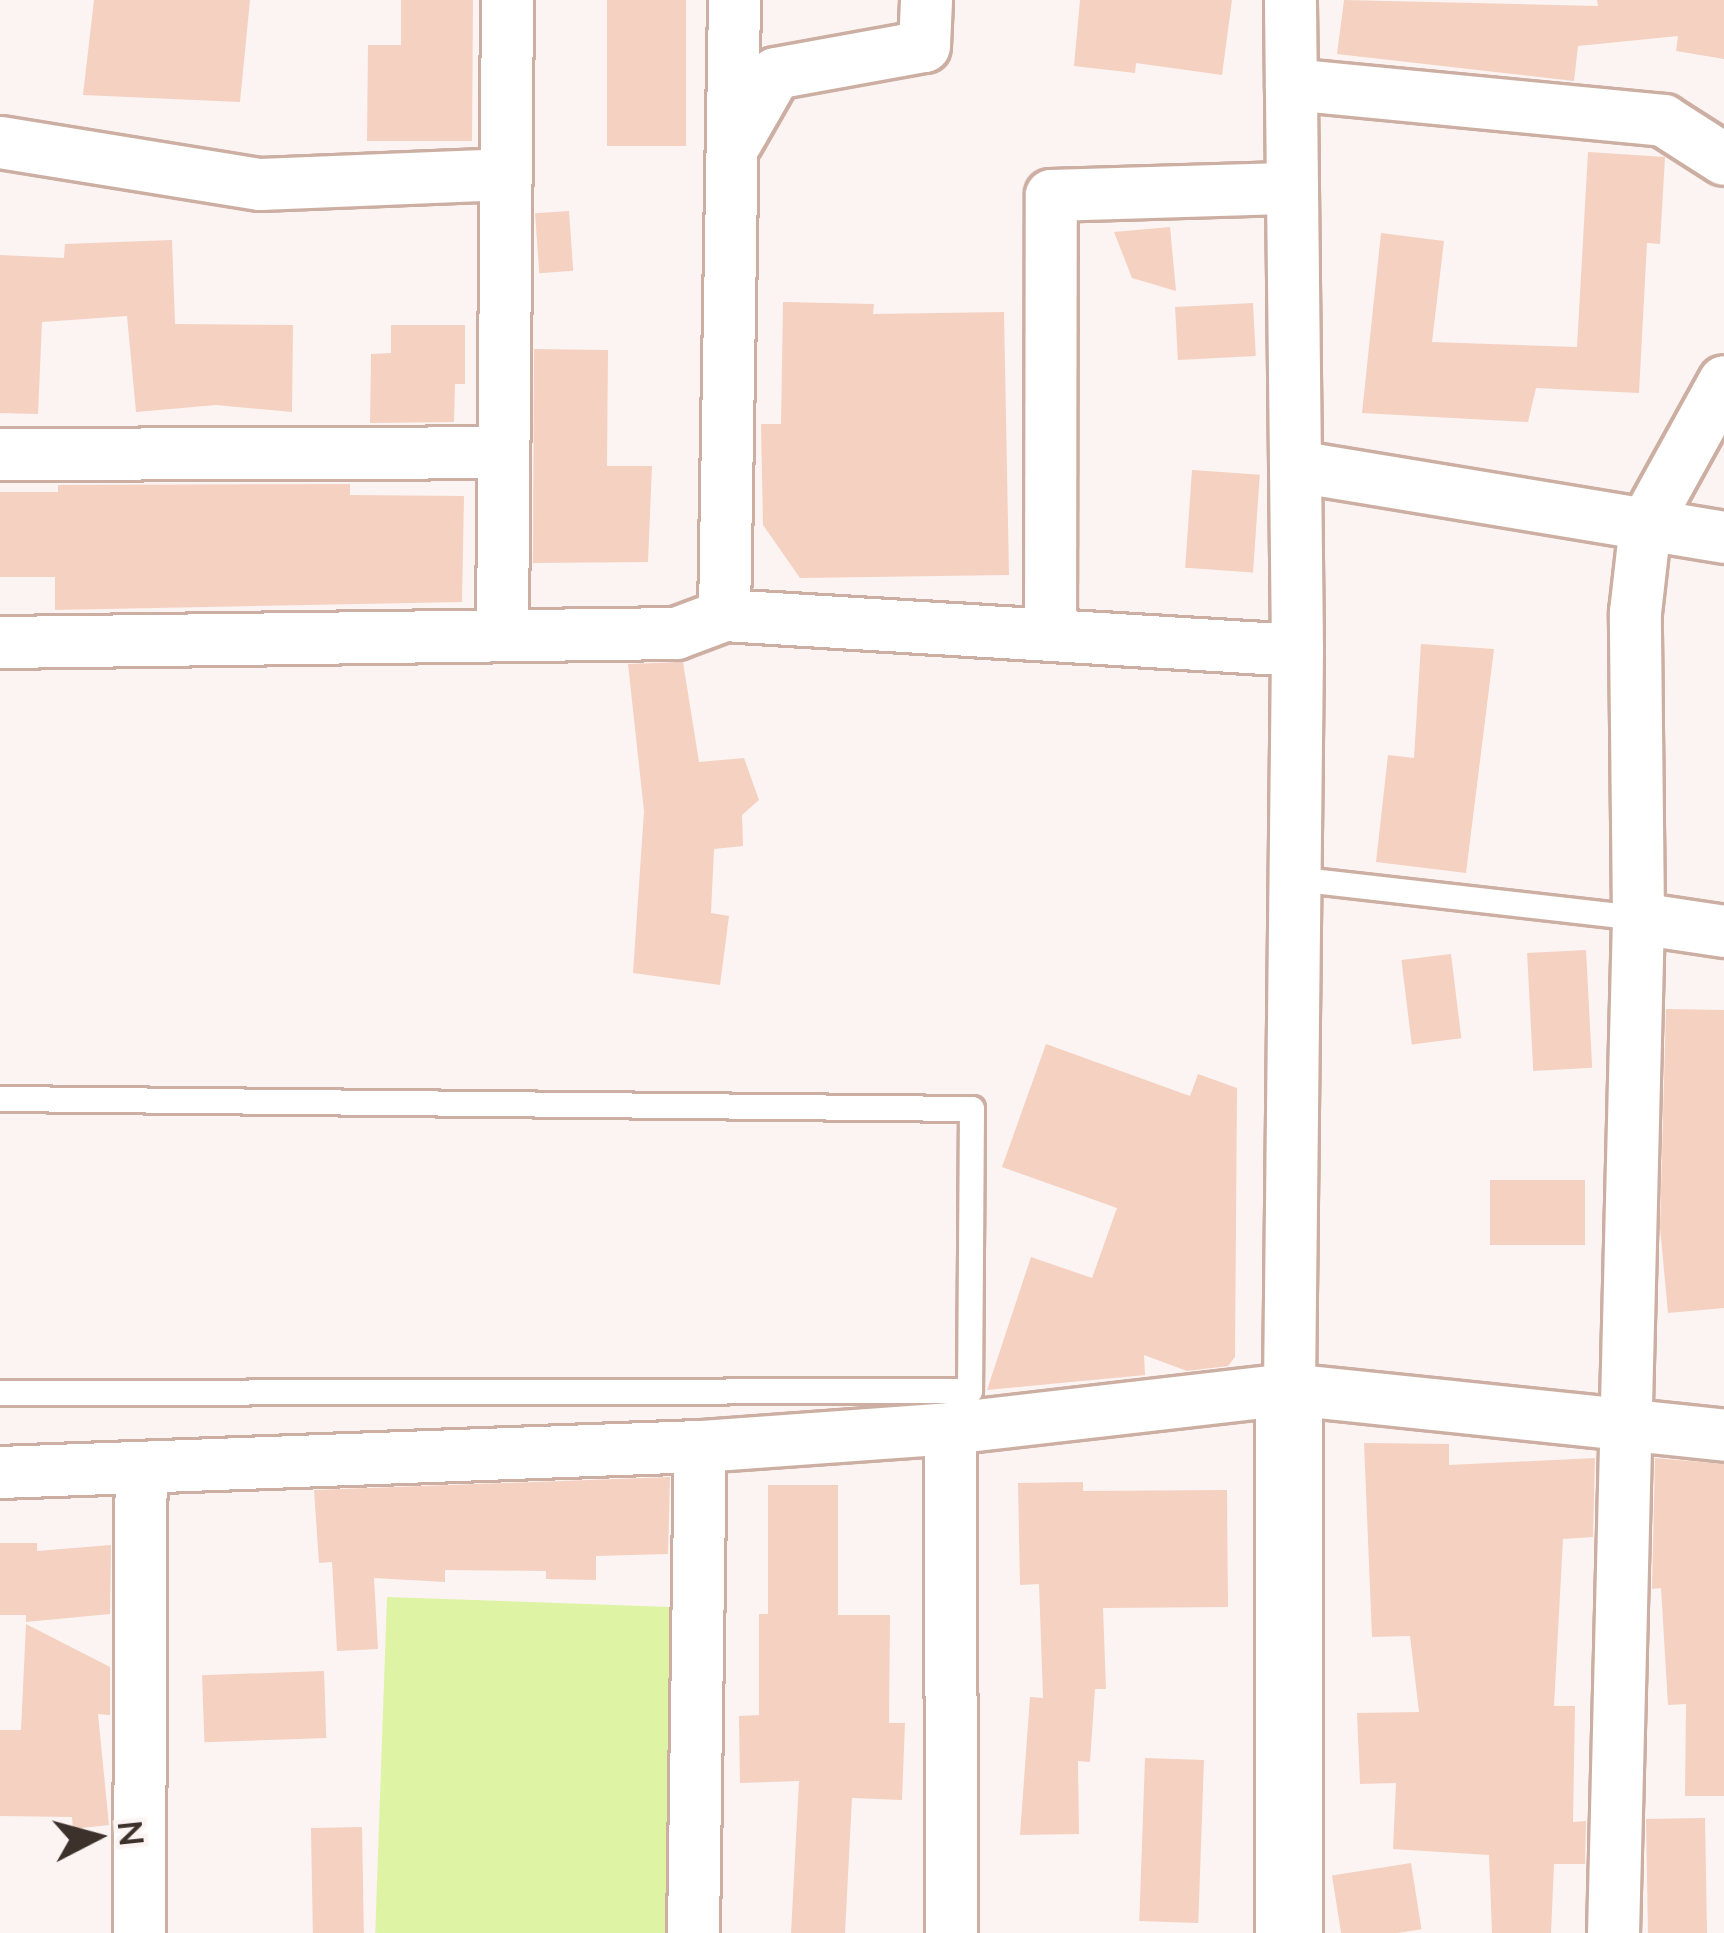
<!DOCTYPE html>
<style>
body{margin:0}
#map{position:relative;width:1724px;height:1933px;overflow:hidden;background:#fbf4f2;font-family:Lato,sans-serif}
div>[style]{position:absolute}
.green>*{inset:0;background:#def3a4;transform-origin:0 0}
.building>*{inset:0;background:#f5d1c1;transform-origin:0 0}
.roads{filter:drop-shadow(3px 0 #ccafa2) drop-shadow(-3px 0 #ccafa2) drop-shadow(0 3px #ccafa2) drop-shadow(0 -3px #ccafa2)}
.lane>*{height:24px;margin:-12px;padding:0 12px;transform-origin:12px;border-radius:12px;background:#fff}
.street>*{height:51px;margin:-25.5px;padding:0 25.5px;transform-origin:25.5px;border-radius:25.5px;background:#fff}
.secondary>*{height:66px;margin:-33px;padding:0 33px;transform-origin:33px;border-radius:33px;background:#fff}
span{translate:-50% -50%;white-space:nowrap;text-align:center;line-height:1.15;-webkit-text-stroke:12px #fbf4f2;paint-order:stroke}
.north{position:absolute;left:36px;top:1777px;width:120px;height:120px;-webkit-text-stroke:9px #fbf4f2;paint-order:stroke;rotate:84deg;font-size:33px;font-weight:700;line-height:48px;text-align:center;color:#3d312c}
.north::after{content:'';display:block;margin:auto;width:42px;height:54px;background:#3d312c;clip-path:polygon(50% 0,100% 100%,50% 72%,0 100%)}
</style>
<div id="map">
<div class="green">
<div style="left:387px;top:1597px;width:291px;height:336px;rotate:2deg"></div>
</div>
<div class="building">
<div style="clip-path:polygon(94px 0,250px 0,240px 102px,83px 95px)"></div>
<div style="clip-path:polygon(401px 0,473px 0,472px 141px,367px 141px,368px 45px,401px 45px)"></div>
<div style="left:607px;top:0;width:79px;height:146px"></div>
<div style="clip-path:polygon(1080px 0,1232px 0,1222px 75px,1136px 63px,1135px 73px,1074px 66px)"></div>
<div style="clip-path:polygon(1344px 0,1598px 6px,1597px 0,1724px 0,1724px 59px,1676px 51px,1678px 36px,1578px 46px,1574px 81px,1337px 54px)"></div>
<div style="clip-path:polygon(1588px 152px,1665px 157px,1660px 244px,1647px 243px,1639px 393px,1536px 388px,1528px 422px,1362px 413px,1381px 233px,1444px 241px,1432px 342px,1577px 347px)"></div>
<div style="left:569px;top:211px;width:60px;height:34px;rotate:86deg"></div>
<div style="clip-path:polygon(1170px 227px,1176px 291px,1132px 278px,1114px 232px)"></div>
<div style="clip-path:polygon(172px 240px,175px 324px,293px 325px,292px 412px,216px 405px,136px 412px,127px 316px,42px 322px,38px 414px,0 413px,0 255px,64px 258px,65px 244px)"></div>
<div style="clip-path:polygon(783px 302px,874px 304px,873px 314px,1004px 312px,1009px 575px,800px 578px,763px 525px,761px 424px,781px 424px)"></div>
<div style="left:1253px;top:303px;width:53px;height:78px;rotate:87deg"></div>
<div style="clip-path:polygon(391px 325px,465px 325px,465px 384px,455px 384px,454px 422px,370px 423px,371px 354px,391px 353px)"></div>
<div style="clip-path:polygon(534px 349px,608px 350px,607px 466px,652px 466px,648px 562px,533px 563px)"></div>
<div style="left:1192px;top:470px;width:68px;height:98px;rotate:4deg"></div>
<div style="clip-path:polygon(350px 484px,350px 495px,464px 496px,462px 602px,55px 610px,55px 577px,0 577px,0 492px,58px 492px,58px 485px)"></div>
<div style="clip-path:polygon(1421px 644px,1494px 649px,1466px 873px,1376px 862px,1388px 755px,1414px 758px)"></div>
<div style="clip-path:polygon(683px 662px,699px 762px,744px 758px,759px 800px,742px 815px,743px 846px,714px 849px,711px 913px,729px 916px,720px 985px,633px 973px,644px 811px,628px 664px)"></div>
<div style="left:1586px;top:950px;width:118px;height:59px;rotate:87deg"></div>
<div style="left:1451px;top:954px;width:85px;height:50px;rotate:83deg"></div>
<div style="clip-path:polygon(1666px 1009px,1724px 1010px,1724px 1308px,1668px 1313px,1660px 1227px)"></div>
<div style="clip-path:polygon(1046px 1044px,1190px 1096px,1198px 1074px,1237px 1088px,1235px 1357px,1228px 1366px,1187px 1371px,1144px 1355px,1145px 1375px,987px 1390px,1031px 1257px,1092px 1278px,1117px 1208px,1002px 1167px)"></div>
<div style="left:1585px;top:1180px;width:65px;height:95px;rotate:90deg"></div>
<div style="clip-path:polygon(1364px 1443px,1449px 1444px,1449px 1465px,1595px 1458px,1593px 1537px,1563px 1539px,1554px 1706px,1575px 1706px,1573px 1822px,1586px 1821px,1585px 1864px,1554px 1864px,1551px 1933px,1492px 1933px,1489px 1855px,1393px 1849px,1396px 1783px,1360px 1784px,1357px 1713px,1419px 1712px,1410px 1636px,1372px 1637px)"></div>
<div style="clip-path:polygon(1655px 1458px,1724px 1464px,1724px 1796px,1685px 1796px,1686px 1704px,1668px 1705px,1661px 1588px,1652px 1589px)"></div>
<div style="clip-path:polygon(670px 1477px,668px 1554px,596px 1556px,596px 1580px,546px 1579px,546px 1571px,445px 1570px,445px 1582px,374px 1578px,378px 1649px,337px 1651px,332px 1562px,319px 1563px,314px 1490px)"></div>
<div style="clip-path:polygon(1083px 1482px,1083px 1491px,1227px 1490px,1228px 1607px,1103px 1608px,1106px 1689px,1095px 1689px,1090px 1762px,1078px 1761px,1079px 1834px,1020px 1835px,1030px 1697px,1043px 1698px,1039px 1584px,1020px 1585px,1018px 1483px)"></div>
<div style="clip-path:polygon(768px 1485px,838px 1485px,838px 1615px,890px 1615px,889px 1723px,905px 1723px,902px 1800px,852px 1798px,845px 1933px,791px 1933px,799px 1781px,740px 1783px,739px 1716px,759px 1715px,759px 1614px,768px 1614px)"></div>
<div style="clip-path:polygon(0 1543px,37px 1543px,37px 1551px,111px 1545px,110px 1614px,26px 1622px,26px 1615px,0 1615px)"></div>
<div style="clip-path:polygon(26px 1624px,110px 1667px,110px 1715px,98px 1714px,109px 1825px,73px 1829px,72px 1817px,0 1816px,0 1730px,21px 1730px)"></div>
<div style="left:324px;top:1671px;width:67px;height:122px;rotate:88deg"></div>
<div style="left:1145px;top:1758px;width:59px;height:163px;rotate:2deg"></div>
<div style="left:1705px;top:1818px;width:115px;height:59px;rotate:89deg"></div>
<div style="left:362px;top:1827px;width:106px;height:51px;rotate:89deg"></div>
<div style="left:1411px;top:1863px;width:67px;height:80px;rotate:81deg"></div>
</div>
<div class="roads">
<div class="lane">
<div style="left:1295px;top:879px;width:345px;rotate:6.5deg"></div>
<div style="left:0;top:1099px;width:972px;rotate:0.59deg"></div>
<div style="left:972px;top:1109px;width:282px;rotate:90.4deg"></div>
<div style="left:970px;top:1391px;width:970px;rotate:179.88deg"></div>
</div>
<div class="street">
<div style="left:734px;top:0;width:615px;rotate:90.93deg"></div>
<div style="left:724px;top:615px;width:574px;rotate:3.5deg"></div>
<div style="left:1291px;top:84px;width:374px;rotate:5.5deg"></div>
<div style="left:1663px;top:120px;width:72px;rotate:32.6deg"></div>
<div style="left:736px;top:141px;width:78px;rotate:-60.2deg"></div>
<div style="left:775px;top:73px;width:151px;rotate:-10.3deg"></div>
<div style="left:924px;top:46px;width:46px;rotate:-87.5deg"></div>
<div style="left:0;top:142px;width:263px;rotate:9.2deg"></div>
<div style="left:260px;top:184px;width:246px;rotate:-2.3deg"></div>
<div style="left:0;top:454px;width:499px;rotate:-0.2deg"></div>
<div style="left:1296px;top:466px;width:434px;rotate:9.4deg"></div>
<div style="left:502px;top:633px;width:633px;rotate:-89.55deg"></div>
<div style="left:1050px;top:635px;width:440px;rotate:-89.9deg"></div>
<div style="left:1051px;top:195px;width:241px;rotate:-1.7deg"></div>
<div style="left:0;top:642px;width:676px;rotate:-0.76deg"></div>
<div style="left:676px;top:633px;width:51px;rotate:-20.6deg"></div>
<div style="left:1638px;top:918px;width:87px;rotate:8.6deg"></div>
<div style="left:1289px;top:1389px;width:739px;rotate:-89.38deg"></div>
<div style="left:1297px;top:650px;width:650px;rotate:-90.62deg"></div>
<div style="left:950px;top:1428px;width:505px;rotate:89.89deg"></div>
<div style="left:0;top:1472px;width:700px;rotate:-2.13deg"></div>
<div style="left:700px;top:1446px;width:251px;rotate:-4.1deg"></div>
<div style="left:950px;top:1428px;width:341px;rotate:-6.6deg"></div>
<div style="left:1289px;top:1389px;width:437px;rotate:6deg"></div>
<div style="left:139px;top:1933px;width:463px;rotate:-89.8deg"></div>
<div style="left:693px;top:1933px;width:487px;rotate:-89.2deg"></div>
<div style="left:1613px;top:1933px;width:1015px;rotate:-88.59deg"></div>
<div style="left:1638px;top:918px;width:306px;rotate:-90.6deg"></div>
<div style="left:1635px;top:612px;width:89px;rotate:-83.5deg"></div>
<div style="left:1645px;top:524px;width:163px;rotate:-61.1deg"></div>
</div>
<div class="secondary">
<div style="left:1289px;top:1933px;width:544px;rotate:-90deg"></div>
</div>
</div>
<div class="north">N</div>
</div>
